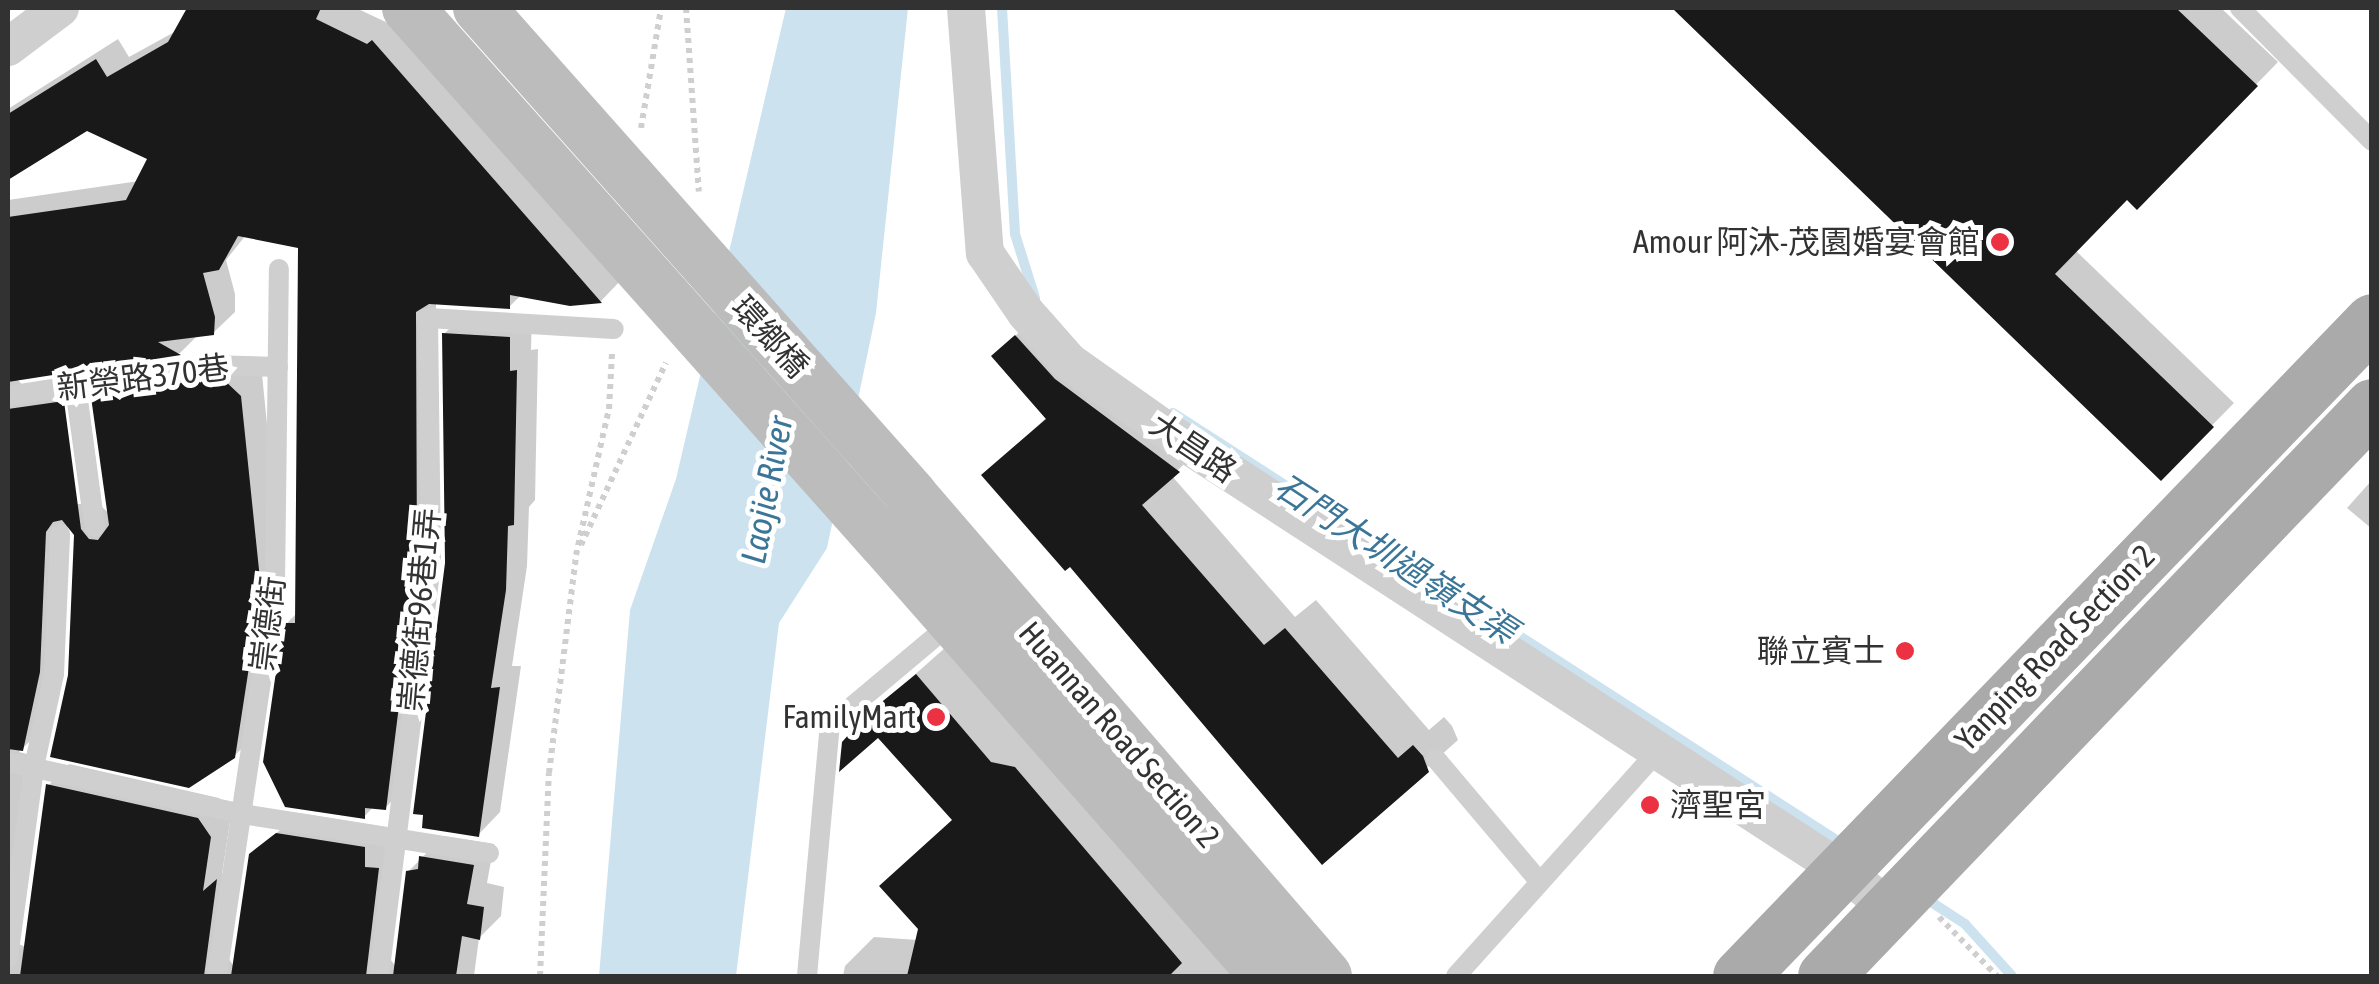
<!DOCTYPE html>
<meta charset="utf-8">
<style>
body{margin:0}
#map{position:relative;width:2379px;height:984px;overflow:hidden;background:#fff;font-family:"Asap Condensed","Noto Sans TC",sans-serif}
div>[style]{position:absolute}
.water>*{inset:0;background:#cce2ee}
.shadow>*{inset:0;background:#0003}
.stream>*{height:10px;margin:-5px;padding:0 5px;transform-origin:5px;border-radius:5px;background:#cce2ee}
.building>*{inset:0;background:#191919}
.path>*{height:6px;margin-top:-3px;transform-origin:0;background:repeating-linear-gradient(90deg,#cfcfcf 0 5px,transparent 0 10px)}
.lane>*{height:20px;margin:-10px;padding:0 10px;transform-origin:10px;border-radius:10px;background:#cfcfcf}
.street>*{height:38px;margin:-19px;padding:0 19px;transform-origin:19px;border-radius:19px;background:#cfcfcf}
.secondary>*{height:52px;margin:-26px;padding:0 26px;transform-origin:26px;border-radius:26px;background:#bcbcbc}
.primary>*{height:55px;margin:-27.5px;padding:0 27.5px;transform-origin:27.5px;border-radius:27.5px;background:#aaa}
.secondary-bridge>*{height:52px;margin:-26px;padding:0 26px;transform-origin:26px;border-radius:26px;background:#bcbcbc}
.dots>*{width:28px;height:28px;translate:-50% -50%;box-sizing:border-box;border:5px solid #fff;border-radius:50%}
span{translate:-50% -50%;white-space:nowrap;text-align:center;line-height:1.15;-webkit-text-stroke:10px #fff;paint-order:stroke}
.poi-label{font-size:32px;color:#323232}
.right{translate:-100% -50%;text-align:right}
.left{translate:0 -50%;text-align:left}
.street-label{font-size:32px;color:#323232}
.water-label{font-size:35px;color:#3b7698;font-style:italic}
.frame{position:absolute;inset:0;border:10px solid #323232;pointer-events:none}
</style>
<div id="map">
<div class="water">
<div style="clip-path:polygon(786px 8px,908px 8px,876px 313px,827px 548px,779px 623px,736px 976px,599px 976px,630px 610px,676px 479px)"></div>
</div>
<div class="shadow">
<div style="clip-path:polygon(evenodd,190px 8px,356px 8px,390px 24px,621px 280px,601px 301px,571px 303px,522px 294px,509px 307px,436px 302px,437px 538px,406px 786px,385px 808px,374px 806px,364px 817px,286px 624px,298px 612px,300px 245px,246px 235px,226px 260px,235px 294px,235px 312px,213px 333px,198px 335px,180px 353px,16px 378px,26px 389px,85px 381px,102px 507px,110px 514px,94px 398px,115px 377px,262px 374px,281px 566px,256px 735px,234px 756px,70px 675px,76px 534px,68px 520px,61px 649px,44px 727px,19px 752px,39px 757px,16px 943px,26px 947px,48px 786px,69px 764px,219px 798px,231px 815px,222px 874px,224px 952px,235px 968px,251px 856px,299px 813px,385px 827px,385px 952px,396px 967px,408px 872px,443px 836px,494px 844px,487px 883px,504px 887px,501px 916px,479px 938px,474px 976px,8px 976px,8px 200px,139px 181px,151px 158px,87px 128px,8px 177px,8px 109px,118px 39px,129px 57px,178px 30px,190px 8px,65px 388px,81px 504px,76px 504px,60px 389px,65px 388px)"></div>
<div style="clip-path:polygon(1676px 8px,2221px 8px,2278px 62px,2137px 207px,2127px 197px,2075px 250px,2234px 403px,2161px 477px)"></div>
<div style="clip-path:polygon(1046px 307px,1084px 350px,1208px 440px,1172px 476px,1295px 617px,1316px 600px,1429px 730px,1444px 717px,1452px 726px,1458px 740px,1322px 861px,1070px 563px,984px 475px,1047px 417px,994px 356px)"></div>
<div style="clip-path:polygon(467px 311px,532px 315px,531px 350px,538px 349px,535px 500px,529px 507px,527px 566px,512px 666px,521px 666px,500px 812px,478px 835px,447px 564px,444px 334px)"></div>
<div style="clip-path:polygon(2372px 480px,2372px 529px,2347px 508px)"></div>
<div style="clip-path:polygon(946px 647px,1240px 976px,843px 976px,845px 966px,874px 937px,918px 940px,954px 819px,868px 716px)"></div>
</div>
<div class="stream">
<div style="left:1002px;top:8px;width:226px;rotate:86.7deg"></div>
<div style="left:1015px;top:234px;width:67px;rotate:72.6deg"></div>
<div style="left:1173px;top:413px;width:798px;rotate:32.77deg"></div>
<div style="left:1925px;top:898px;width:48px;rotate:33deg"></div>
<div style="left:1965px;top:924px;width:70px;rotate:47.9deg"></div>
</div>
<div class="building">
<div style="clip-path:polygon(187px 8px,321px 8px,316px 19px,367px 44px,372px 40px,602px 303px,570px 306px,510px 295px,510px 309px,429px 304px,416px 312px,417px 561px,386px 810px,365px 808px,365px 819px,285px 807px,263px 762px,283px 623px,295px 623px,298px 248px,238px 236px,219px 270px,203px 273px,215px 317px,214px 335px,158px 342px,181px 355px,8px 382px,8px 217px,126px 200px,147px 159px,87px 131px,8px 180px,8px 114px,96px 59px,107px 77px,168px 42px)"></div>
<div style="clip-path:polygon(1672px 8px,2176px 8px,2258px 86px,2137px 210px,2127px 200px,2055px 274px,2214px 427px,2161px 481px)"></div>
<div style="clip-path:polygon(442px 333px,510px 337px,510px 371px,517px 370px,514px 525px,508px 526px,506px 590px,491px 688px,500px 687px,479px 837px,422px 828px,423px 815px,413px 814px,445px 563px)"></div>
<div style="clip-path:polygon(1015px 335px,1055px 379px,1180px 472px,1142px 505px,1264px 645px,1285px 628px,1398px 758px,1413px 745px,1423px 756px,1429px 772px,1322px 865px,1070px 567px,1065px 571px,981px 475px,1046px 419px,991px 356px)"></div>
<div style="clip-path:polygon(208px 379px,223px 379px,241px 396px,261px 589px,235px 758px,189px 788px,50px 757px,68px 675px,74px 535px,62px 520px,53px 522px,46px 532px,40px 672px,23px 751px,8px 749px,8px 409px,64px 401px,81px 529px,89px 539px,98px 540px,109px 525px,91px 397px)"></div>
<div style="clip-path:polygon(916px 674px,991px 762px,1015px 767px,1182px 963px,1169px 976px,907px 976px,918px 929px,879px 886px,952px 820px,878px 738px,839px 772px,842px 742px,867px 714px)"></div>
<div style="clip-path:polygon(46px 784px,198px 818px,211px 837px,203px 891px,217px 879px,204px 976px,20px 976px)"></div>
<div style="clip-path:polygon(276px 833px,365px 847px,365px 867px,379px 868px,366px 976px,231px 976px,249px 854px)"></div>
<div style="clip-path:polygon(419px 856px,474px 865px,467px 904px,484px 907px,480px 940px,462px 936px,456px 976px,393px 976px,406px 871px,418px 869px)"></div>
</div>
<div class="path">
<div style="left:686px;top:8px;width:184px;rotate:86deg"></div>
<div style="left:641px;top:128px;width:122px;rotate:-80.5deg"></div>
<div style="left:581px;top:545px;width:201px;rotate:-65deg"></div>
<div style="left:1939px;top:917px;width:83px;rotate:45.5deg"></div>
<div style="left:540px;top:976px;width:203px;rotate:-87.5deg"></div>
<div style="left:549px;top:773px;width:220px;rotate:-82.9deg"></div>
<div style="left:576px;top:555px;width:150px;rotate:-77.3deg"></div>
<div style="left:609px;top:409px;width:56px;rotate:-86.9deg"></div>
</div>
<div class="lane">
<div style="left:2240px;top:8px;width:187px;rotate:45.2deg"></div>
<div style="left:76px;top:385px;width:143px;rotate:82.4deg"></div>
<div style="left:8px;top:396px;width:201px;rotate:-8.9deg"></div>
<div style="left:207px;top:365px;width:71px;rotate:1.6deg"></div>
<div style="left:1436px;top:759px;width:161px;rotate:49.8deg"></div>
<div style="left:8px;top:762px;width:240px;rotate:12.5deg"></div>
<div style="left:242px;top:814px;width:250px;rotate:9deg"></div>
<div style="left:8px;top:958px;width:193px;rotate:-82.2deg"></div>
<div style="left:34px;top:767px;width:95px;rotate:-77.9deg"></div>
<div style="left:54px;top:674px;width:140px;rotate:-87.5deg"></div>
<div style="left:217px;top:976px;width:394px;rotate:-81.5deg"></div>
<div style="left:275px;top:586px;width:317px;rotate:-89.3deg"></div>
<div style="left:379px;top:976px;width:417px;rotate:-82.8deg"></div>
<div style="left:431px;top:562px;width:244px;rotate:-90.7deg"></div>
<div style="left:428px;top:318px;width:186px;rotate:3.4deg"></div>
<div style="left:807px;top:976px;width:252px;rotate:-84.8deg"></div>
<div style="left:830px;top:725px;width:162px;rotate:-40deg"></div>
<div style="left:1456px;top:976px;width:302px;rotate:-48.1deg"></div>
</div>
<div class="street">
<div style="left:966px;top:8px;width:246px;rotate:85.6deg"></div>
<div style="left:985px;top:253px;width:73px;rotate:55.7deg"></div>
<div style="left:1026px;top:313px;width:64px;rotate:48.8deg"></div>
<div style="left:1068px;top:361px;width:133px;rotate:35.2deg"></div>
<div style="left:1177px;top:438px;width:791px;rotate:33.03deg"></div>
<div style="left:1840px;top:869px;width:63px;rotate:38deg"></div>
<div style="left:8px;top:47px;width:65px;rotate:-36.9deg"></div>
</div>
<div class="secondary">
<div style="left:408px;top:8px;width:296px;rotate:48.3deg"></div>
<div style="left:479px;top:8px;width:227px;rotate:48.4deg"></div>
<div style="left:911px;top:495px;width:635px;rotate:49.21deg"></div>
<div style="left:884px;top:542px;width:578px;rotate:48.65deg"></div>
</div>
<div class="primary">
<div style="left:1740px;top:976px;width:910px;rotate:-46.02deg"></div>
<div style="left:1825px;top:976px;width:790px;rotate:-46.18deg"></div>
</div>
<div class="secondary-bridge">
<div style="left:630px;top:178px;width:424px;rotate:48.4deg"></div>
<div style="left:605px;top:229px;width:419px;rotate:48.3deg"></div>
</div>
<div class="dots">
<div style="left:2000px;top:242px;background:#eb3142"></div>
<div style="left:1905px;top:651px;background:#eb3142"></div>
<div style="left:936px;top:717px;background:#eb3142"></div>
<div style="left:1650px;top:805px;background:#eb3142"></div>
</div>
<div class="poi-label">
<span class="right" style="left:1980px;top:242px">Amour 阿沐-茂園婚宴會館</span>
<span class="right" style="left:1885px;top:651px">聯立賓士</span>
<span class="right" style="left:916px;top:717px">FamilyMart</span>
<span class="left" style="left:1670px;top:805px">濟聖宮</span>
</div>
<div class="street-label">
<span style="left:770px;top:337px;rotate:48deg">環鄉橋</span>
<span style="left:143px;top:378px;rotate:-7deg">新榮路370巷</span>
<span style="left:1193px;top:448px;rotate:34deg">大昌路</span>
<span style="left:420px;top:610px;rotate:-85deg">崇德街96巷1弄</span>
<span style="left:268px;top:624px;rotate:-83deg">崇德街</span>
<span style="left:2055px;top:648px;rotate:-46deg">Yanping Road Section 2</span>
<span style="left:1119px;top:735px;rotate:49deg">Huannan Road Section 2</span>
</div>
<div class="water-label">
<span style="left:766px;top:490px;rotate:-79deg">Laojie River</span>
<span style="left:1396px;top:558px;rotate:33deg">石門大圳過嶺支渠</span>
</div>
<div class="frame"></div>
</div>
